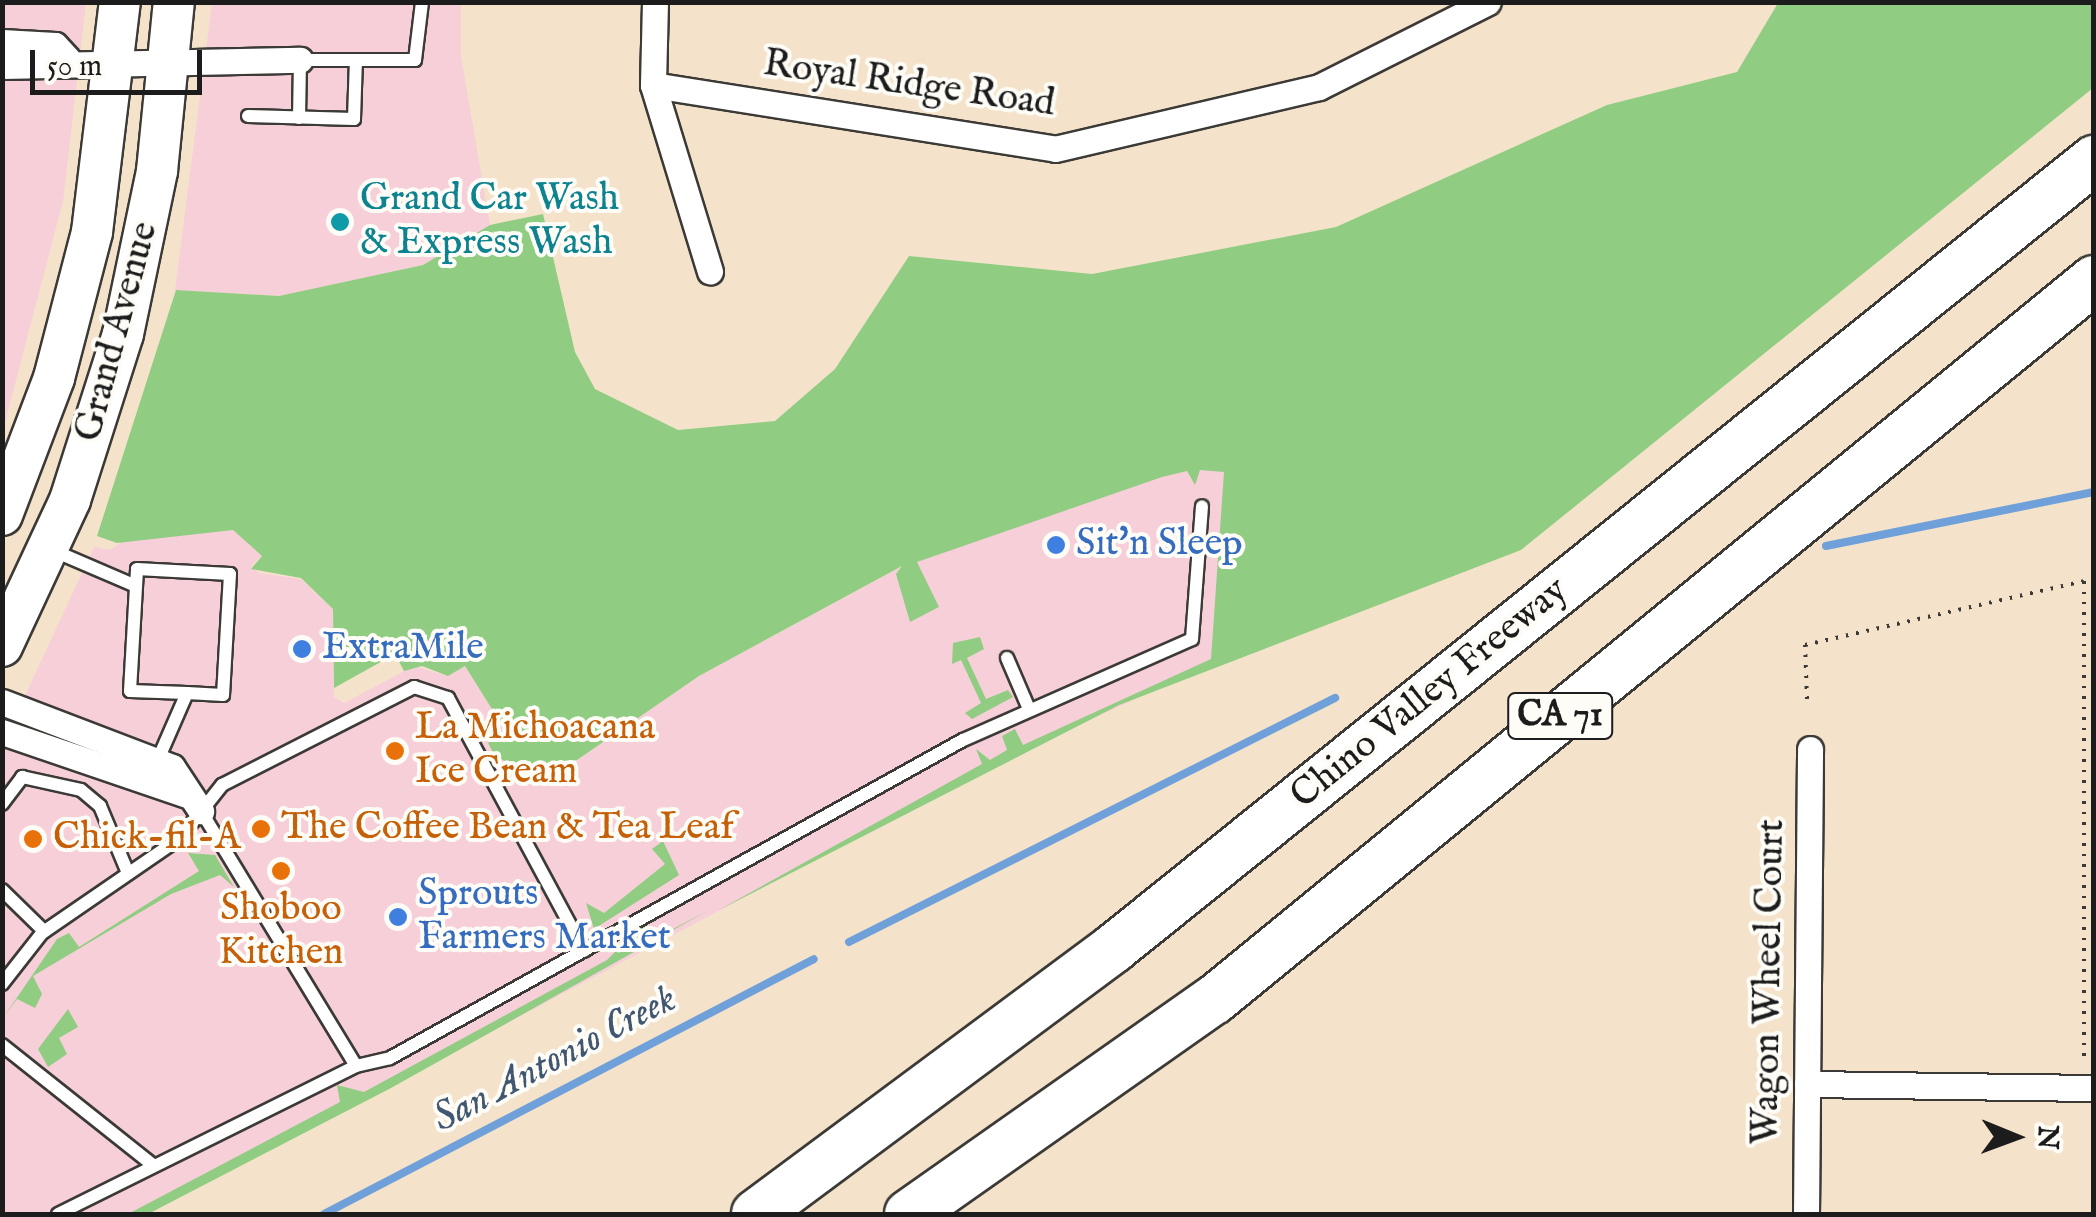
<!DOCTYPE html>
<style>
body{margin:0}
#map{position:relative;width:2096px;height:1217px;overflow:hidden;background:#f4e3ca;font-family:"IM FELL English",serif}
div>[style]{position:absolute}
.built>*{inset:0;background:#f6cfd8}
.green>*{inset:0;background:#90cd82}
.stream>*{height:8px;margin:-4px;padding:0 4px;transform-origin:4px;border-radius:4px;background:#6fa0da}
.path>*{height:4px;margin-top:-2px;transform-origin:0;background:repeating-linear-gradient(90deg,#3c3a36 0 2.5px,transparent 0 10.5px)}
.roads{filter:drop-shadow(2px 0 #3c3a36) drop-shadow(-2px 0 #3c3a36) drop-shadow(0 2px #3c3a36) drop-shadow(0 -2px #3c3a36)}
.lane>*{height:12px;margin:-6px;padding:0 6px;transform-origin:6px;border-radius:6px;background:#fff}
.street>*{height:25px;margin:-12.5px;padding:0 12.5px;transform-origin:12.5px;border-radius:12.5px;background:#fff}
.primary>*{height:40px;margin:-20px;padding:0 20px;transform-origin:20px;border-radius:20px;background:#fff}
.highway>*{height:48px;margin:-24px;padding:0 24px;transform-origin:24px;border-radius:24px;background:#fff}
.dots>*{width:28px;height:28px;translate:-50% -50%;box-sizing:border-box;border:5px solid #fdfcf7;border-radius:50%}
span{translate:-50% -50%;white-space:nowrap;text-align:center;line-height:1.15;-webkit-text-stroke:8px #fdfcf7;paint-order:stroke}
.shield-label span{padding:2px 8px;background:#fdfcf7;border:2px solid;border-radius:8px;-webkit-text-stroke-width:0}
.shield-label{font-size:35px;color:#1c1c1c;font-weight:700}
.street-label{font-size:38px;color:#1c1c1c}
.culture-label{font-size:38px;color:#0d838f}
.left{translate:0 -50%;text-align:left}
.shop-label{font-size:38px;color:#366cbe}
.food-label{font-size:38px;color:#c56008}
.water-label{font-size:40px;color:#415771;font-style:italic}
.frame{position:absolute;inset:0;border:5px solid #1c1c1c;pointer-events:none}
.north{position:absolute;left:1966px;top:1087px;width:100px;height:100px;-webkit-text-stroke:8px #fdfcf7;paint-order:stroke;rotate:91deg;font-size:28px;font-weight:700;line-height:40px;text-align:center;color:#1c1c1c}
.north::after{content:'';display:block;margin:auto;width:35px;height:45px;background:#1c1c1c;clip-path:polygon(50% 0,100% 100%,50% 72%,0 100%)}
.scale{position:absolute;left:30px;top:50px;width:172px;height:45px;box-sizing:border-box;border:5px solid #1c1c1c;border-top:0;padding-left:12px;font-size:30px;line-height:35px;white-space:nowrap;color:#1c1c1c;-webkit-text-stroke:8px #fdfcf7;paint-order:stroke}
</style>
<div id="map">
<div class="built">
<div style="clip-path:polygon(3px 3px,86px 3px,63px 201px,3px 430px)"></div>
<div style="clip-path:polygon(212px 3px,461px 3px,461px 56px,490px 225px,423px 265px,280px 296px,175px 290px)"></div>
<div style="clip-path:polygon(1240px 447px,1226px 658px,1008px 757px,148px 1214px,3px 1214px,3px 743px,94px 547px,110px 550px,134px 534px,233px 530px,262px 556px,251px 566px,259px 573px,301px 579px,333px 609px,334px 697px,344px 703px,414px 666px,448px 676px,465px 666px,505px 731px,495px 756px,545px 782px,699px 676px,919px 557px)"></div>
</div>
<div class="green">
<div style="clip-path:polygon(1778px 3px,2093px 3px,2093px 88px,1521px 550px,1119px 705px,717px 911px,982px 764px,976px 749px,990px 760px,1007px 750px,1002px 736px,1015px 729px,1023px 745px,1211px 659px,1224px 472px,1200px 470px,1195px 485px,1187px 471px,1162px 477px,917px 562px,939px 607px,910px 622px,896px 574px,902px 566px,699px 676px,545px 782px,495px 756px,488px 743px,505px 730px,465px 666px,448px 676px,422px 666px,404px 671px,395px 654px,334px 688px,333px 609px,301px 578px,251px 569px,262px 556px,233px 530px,117px 543px,97px 536px,176px 290px,279px 296px,423px 265px,490px 225px,543px 214px,575px 352px,595px 389px,678px 430px,775px 421px,835px 369px,909px 256px,1092px 274px,1336px 227px,1607px 105px,1737px 72px)"></div>
<div style="clip-path:polygon(980px 637px,984px 649px,967px 658px,986px 699px,1008px 690px,1013px 697px,972px 719px,965px 713px,981px 703px,961px 660px,952px 664px,953px 643px)"></div>
<div style="clip-path:polygon(663px 841px,679px 875px,594px 929px,586px 903px,604px 913px,665px 864px,652px 849px)"></div>
<div style="clip-path:polygon(188px 853px,215px 855px,234px 887px,220px 875px,171px 894px,33px 976px,42px 994px,35px 1008px,17px 999px,3px 1018px,57px 939px,69px 933px,79px 947px,199px 871px)"></div>
<div style="clip-path:polygon(709px 910px,391px 1088px,148px 1214px,128px 1214px,340px 1102px,337px 1085px,364px 1092px,607px 960px,643px 924px,656px 938px)"></div>
<div style="clip-path:polygon(68px 1009px,78px 1027px,59px 1038px,67px 1054px,48px 1067px,38px 1049px)"></div>
</div>
<div class="stream">
<div style="left:1826px;top:546px;width:273px;rotate:-11.4deg"></div>
<div style="left:849px;top:942px;width:544px;rotate:-26.66deg"></div>
<div style="left:324px;top:1214px;width:552px;rotate:-27.49deg"></div>
</div>
<div class="path">
<div style="left:1807px;top:699px;width:54px;rotate:-92.1deg"></div>
<div style="left:1805px;top:645px;width:286px;rotate:-12.9deg"></div>
<div style="left:2084px;top:581px;width:482px;rotate:90deg"></div>
</div>
<div class="roads">
<div class="lane">
<div style="left:248px;top:116px;width:106px;rotate:1.6deg"></div>
<div style="left:354px;top:119px;width:59px;rotate:-88.1deg"></div>
<div style="left:299px;top:118px;width:58px;rotate:-89deg"></div>
<div style="left:300px;top:60px;width:115px"></div>
<div style="left:415px;top:60px;width:58px;rotate:-83.1deg"></div>
<div style="left:52px;top:550px;width:91px;rotate:23.2deg"></div>
<div style="left:1007px;top:658px;width:56px;rotate:66.7deg"></div>
<div style="left:156px;top:764px;width:77px;rotate:-66.4deg"></div>
<div style="left:187px;top:693px;width:57px;rotate:-178deg"></div>
<div style="left:130px;top:691px;width:122px;rotate:-86.7deg"></div>
<div style="left:137px;top:569px;width:93px;rotate:3.1deg"></div>
<div style="left:230px;top:574px;width:121px;rotate:93.3deg"></div>
<div style="left:223px;top:695px;width:36px;rotate:-177deg"></div>
<div style="left:2px;top:804px;width:34px;rotate:-53deg"></div>
<div style="left:22px;top:777px;width:60px;rotate:12.4deg"></div>
<div style="left:81px;top:790px;width:25px;rotate:40deg"></div>
<div style="left:100px;top:806px;width:73px;rotate:67.3deg"></div>
<div style="left:201px;top:811px;width:298px;rotate:58.7deg"></div>
<div style="left:2px;top:890px;width:59px;rotate:44.3deg"></div>
<div style="left:2px;top:984px;width:65px;rotate:-51.9deg"></div>
<div style="left:42px;top:933px;width:168px;rotate:-34.5deg"></div>
<div style="left:180px;top:838px;width:68px;rotate:-51.6deg"></div>
<div style="left:222px;top:785px;width:216px;rotate:-27deg"></div>
<div style="left:414px;top:687px;width:36px;rotate:18deg"></div>
<div style="left:448px;top:698px;width:287px;rotate:61.7deg"></div>
<div style="left:2px;top:1045px;width:194px;rotate:38.5deg"></div>
<div style="left:58px;top:1214px;width:333px;rotate:-26.4deg"></div>
<div style="left:356px;top:1066px;width:35px;rotate:-13deg"></div>
<div style="left:390px;top:1058px;width:655px;rotate:-29.03deg"></div>
<div style="left:963px;top:740px;width:250px;rotate:-23.8deg"></div>
<div style="left:1192px;top:639px;width:133px;rotate:-85.7deg"></div>
</div>
<div class="street">
<div style="left:655px;top:2px;width:83px;rotate:91.4deg"></div>
<div style="left:653px;top:85px;width:195px;rotate:73deg"></div>
<div style="left:2px;top:42px;width:53px;rotate:3.2deg"></div>
<div style="left:55px;top:45px;width:18px;rotate:47deg"></div>
<div style="left:2px;top:66px;width:298px;rotate:-1.2deg"></div>
<div style="left:653px;top:85px;width:407px;rotate:9deg"></div>
<div style="left:1055px;top:149px;width:271px;rotate:-13.2deg"></div>
<div style="left:1319px;top:87px;width:189px;rotate:-26.7deg"></div>
<div style="left:2px;top:702px;width:182px;rotate:20.9deg"></div>
<div style="left:172px;top:767px;width:53px;rotate:56.6deg"></div>
<div style="left:2px;top:732px;width:195px;rotate:18.8deg"></div>
<div style="left:1807px;top:1084px;width:287px;rotate:0.8deg"></div>
<div style="left:1806px;top:1214px;width:465px;rotate:-89.5deg"></div>
</div>
<div class="primary">
<div style="left:2px;top:515px;width:147px;rotate:-69.2deg"></div>
<div style="left:54px;top:378px;width:151px;rotate:-75.4deg"></div>
<div style="left:92px;top:232px;width:232px;rotate:-83.1deg"></div>
<div style="left:2px;top:646px;width:161px;rotate:-65deg"></div>
<div style="left:70px;top:500px;width:174px;rotate:-72.3deg"></div>
<div style="left:123px;top:334px;width:167px;rotate:-78.2deg"></div>
<div style="left:157px;top:171px;width:170px;rotate:-84.3deg"></div>
</div>
<div class="highway">
<div style="left:756px;top:1214px;width:446px;rotate:-36.6deg"></div>
<div style="left:1114px;top:948px;width:1258px;rotate:-38.8deg"></div>
<div style="left:909px;top:1214px;width:373px;rotate:-35.1deg"></div>
<div style="left:1214px;top:1000px;width:1137px;rotate:-39.29deg"></div>
</div>
</div>
<div class="dots">
<div style="left:340px;top:222px;background:#0f9aa8"></div>
<div style="left:1056px;top:545px;background:#3f7fe0"></div>
<div style="left:302px;top:649px;background:#3f7fe0"></div>
<div style="left:395px;top:751px;background:#e8710a"></div>
<div style="left:261px;top:829px;background:#e8710a"></div>
<div style="left:33px;top:839px;background:#e8710a"></div>
<div style="left:281px;top:871px;background:#e8710a"></div>
<div style="left:398px;top:917px;background:#3f7fe0"></div>
</div>
<div class="shield-label">
<span style="left:1560px;top:716px">CA 71</span>
</div>
<div class="street-label">
<span style="left:909px;top:85px;rotate:8deg">Royal Ridge Road</span>
<span style="left:118px;top:332px;rotate:-75deg">Grand Avenue</span>
<span style="left:1430px;top:694px;rotate:-39deg">Chino Valley Freeway</span>
<span style="left:1770px;top:982px;rotate:-89deg">Wagon Wheel Court</span>
</div>
<div class="culture-label">
<span class="left" style="left:360px;top:222px">Grand Car Wash<br>&amp; Express Wash</span>
</div>
<div class="shop-label">
<span class="left" style="left:1076px;top:545px">Sit'n Sleep</span>
<span class="left" style="left:322px;top:649px">ExtraMile</span>
<span class="left" style="left:418px;top:917px">Sprouts<br>Farmers Market</span>
</div>
<div class="food-label">
<span class="left" style="left:415px;top:751px">La Michoacana<br>Ice Cream</span>
<span class="left" style="left:281px;top:829px">The Coffee Bean &amp; Tea Leaf</span>
<span class="left" style="left:53px;top:839px">Chick-fil-A</span>
<span style="left:281px;top:932px">Shoboo<br>Kitchen</span>
</div>
<div class="water-label">
<span style="left:555px;top:1060px;rotate:-28deg">San Antonio Creek</span>
</div>
<div class="frame"></div>
<div class="north">N</div>
<div class="scale">50 m</div>
</div>
